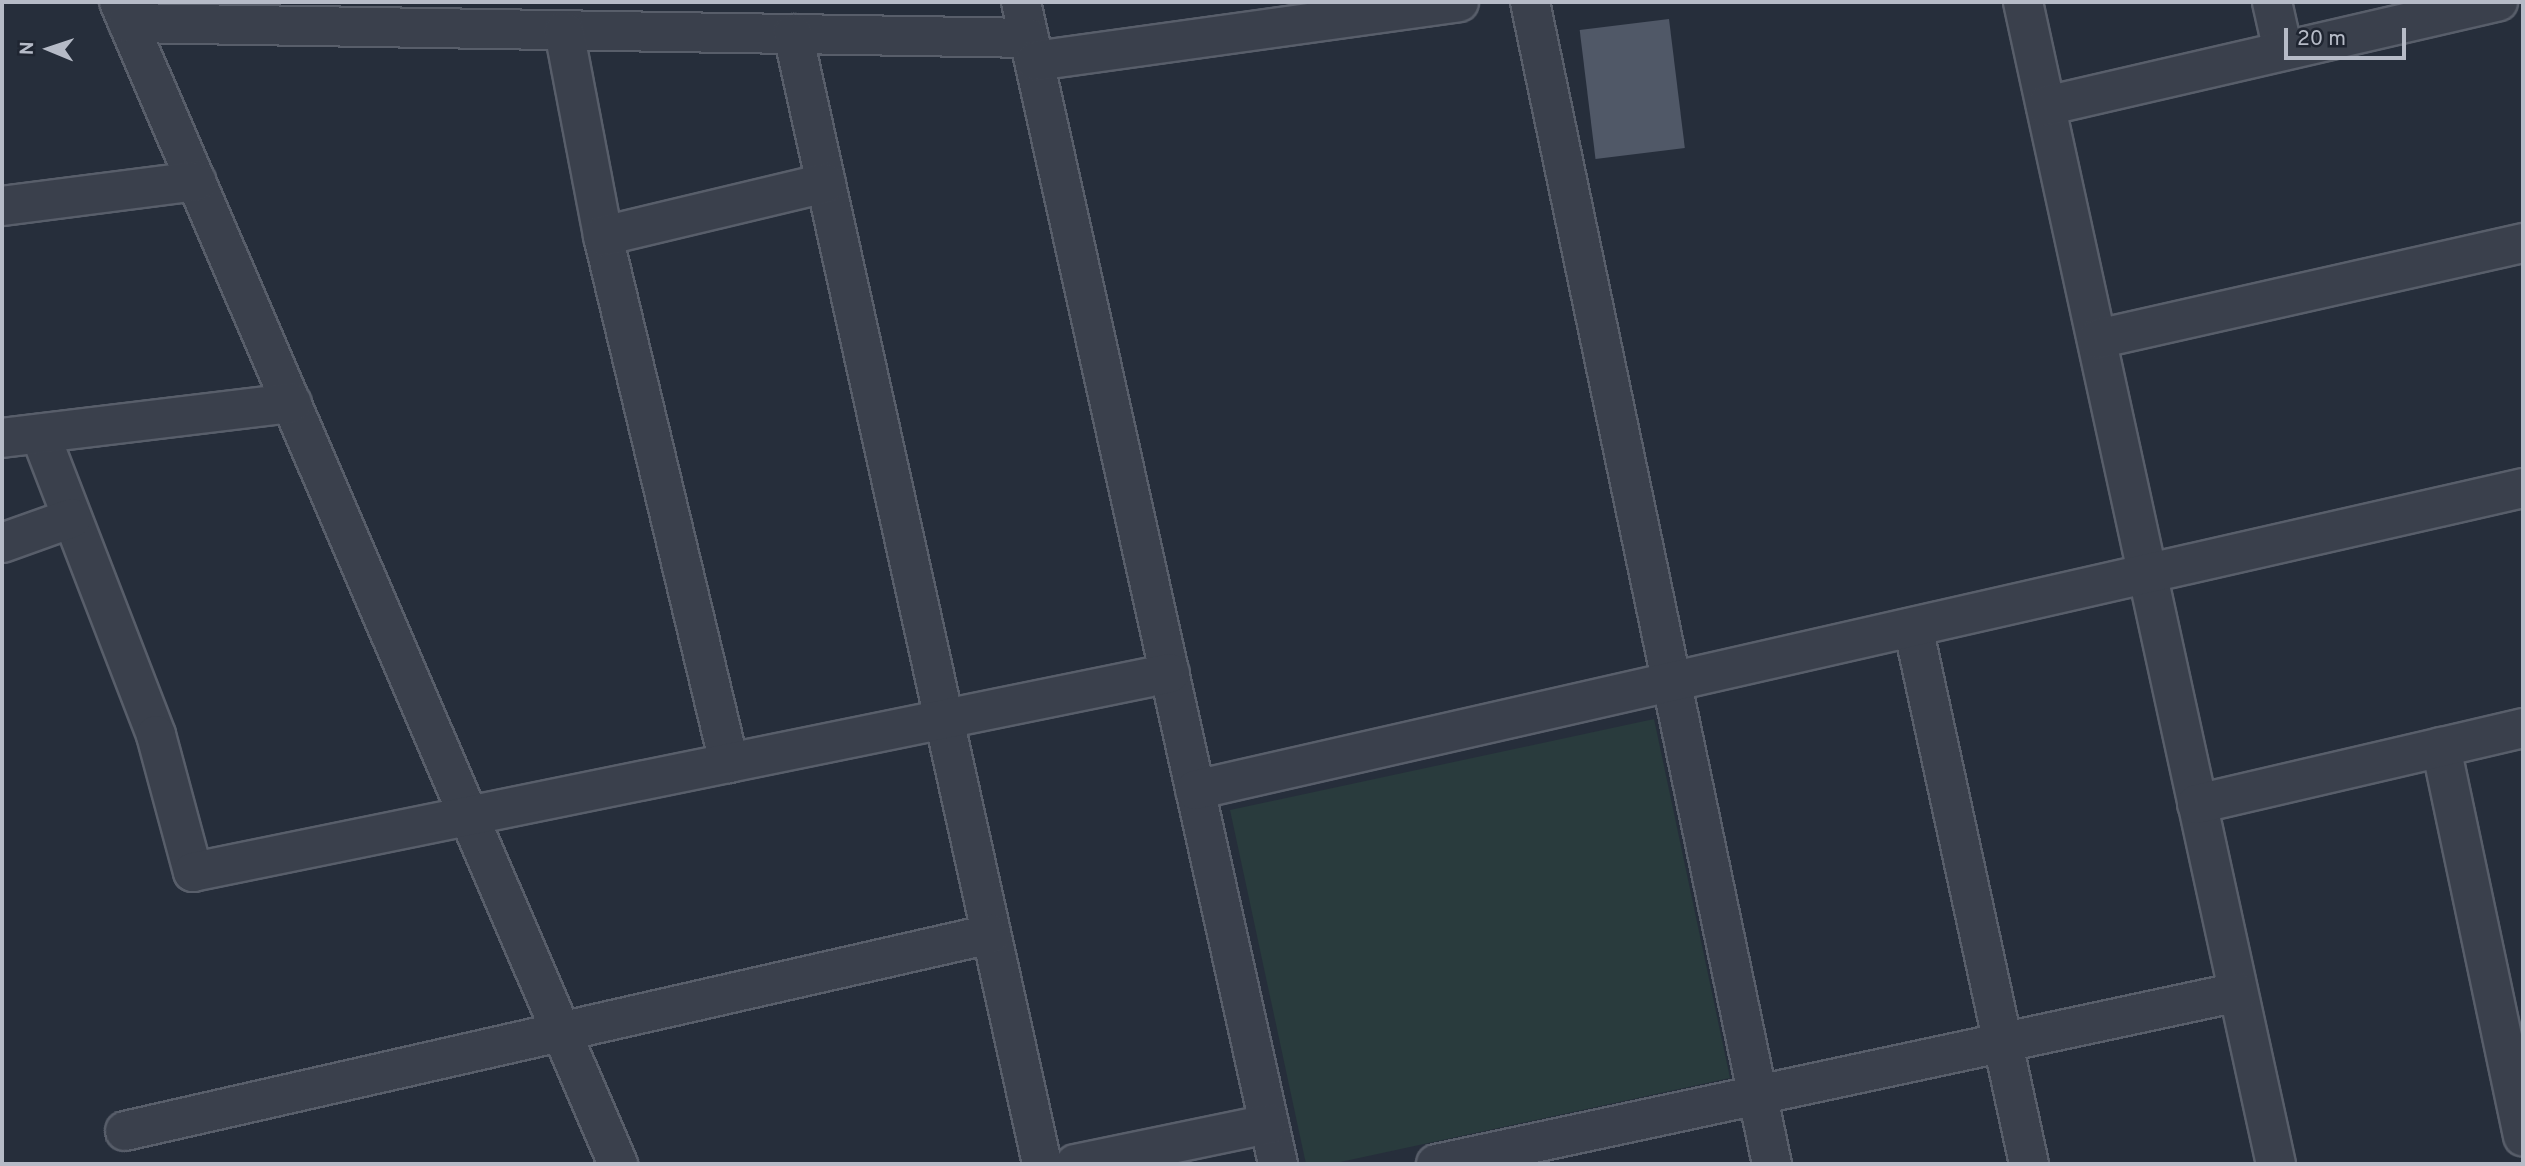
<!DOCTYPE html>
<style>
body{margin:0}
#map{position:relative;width:2525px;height:1166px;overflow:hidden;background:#262e3b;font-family:Overpass,sans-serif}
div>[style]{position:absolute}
.green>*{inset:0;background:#293b3d}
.building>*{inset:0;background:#505867;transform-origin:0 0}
.roads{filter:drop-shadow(2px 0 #585e6a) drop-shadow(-2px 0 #585e6a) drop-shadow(0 2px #585e6a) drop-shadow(0 -2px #585e6a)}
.minor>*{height:38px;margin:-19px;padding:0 19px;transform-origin:19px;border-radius:19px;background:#3a404c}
span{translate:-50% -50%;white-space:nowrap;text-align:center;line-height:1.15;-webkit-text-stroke:5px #1f2531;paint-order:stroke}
.frame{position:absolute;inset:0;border:4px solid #b6bbc7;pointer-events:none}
.north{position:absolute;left:14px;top:14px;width:70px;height:70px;-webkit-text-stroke:5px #1f2531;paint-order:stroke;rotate:272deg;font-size:19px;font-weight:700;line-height:28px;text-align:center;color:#b6bbc7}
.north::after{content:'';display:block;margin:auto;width:24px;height:32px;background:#b6bbc7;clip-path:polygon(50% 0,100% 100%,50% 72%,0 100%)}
.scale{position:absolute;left:2284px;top:28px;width:122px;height:32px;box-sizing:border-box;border:4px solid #b6bbc7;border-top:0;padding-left:9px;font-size:21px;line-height:24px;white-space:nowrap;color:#b6bbc7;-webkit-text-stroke:5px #1f2531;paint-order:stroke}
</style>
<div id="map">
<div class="green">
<div style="clip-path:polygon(1654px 719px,1730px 1078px,1331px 1164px,1306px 1164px,1230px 810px)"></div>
</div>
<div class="building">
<div style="left:1669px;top:19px;width:130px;height:90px;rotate:83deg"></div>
</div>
<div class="roads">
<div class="minor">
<div style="left:119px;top:2px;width:1265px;rotate:66.76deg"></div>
<div style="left:1021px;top:2px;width:1190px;rotate:77.53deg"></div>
<div style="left:1530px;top:2px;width:1187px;rotate:78.24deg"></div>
<div style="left:2023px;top:2px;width:1189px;rotate:77.72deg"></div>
<div style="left:2272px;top:2px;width:50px;rotate:77.3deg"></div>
<div style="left:128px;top:23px;width:901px;rotate:0.95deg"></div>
<div style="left:564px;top:31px;width:209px;rotate:79.2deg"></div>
<div style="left:603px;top:236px;width:542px;rotate:76.55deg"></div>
<div style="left:793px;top:34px;width:1157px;rotate:77.57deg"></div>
<div style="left:1035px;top:61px;width:428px;rotate:-7.9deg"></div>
<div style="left:2046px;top:106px;width:464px;rotate:-13deg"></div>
<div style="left:2px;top:206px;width:196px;rotate:-7.3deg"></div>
<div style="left:603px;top:236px;width:229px;rotate:-13.4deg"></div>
<div style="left:2097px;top:339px;width:437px;rotate:-12.7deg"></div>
<div style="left:40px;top:434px;width:323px;rotate:68.9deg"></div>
<div style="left:156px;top:735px;width:142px;rotate:74.9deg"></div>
<div style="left:193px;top:872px;width:997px;rotate:-11.51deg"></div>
<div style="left:2px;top:438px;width:292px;rotate:-6.9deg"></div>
<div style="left:2px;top:543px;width:74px;rotate:-19.7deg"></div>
<div style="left:1913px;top:627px;width:549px;rotate:77.81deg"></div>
<div style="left:2441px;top:747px;width:398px;rotate:78.1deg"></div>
<div style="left:1195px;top:790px;width:1362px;rotate:-12.81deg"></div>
<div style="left:2197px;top:804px;width:335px;rotate:-13.1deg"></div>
<div style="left:125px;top:1131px;width:888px;rotate:-12.82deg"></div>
<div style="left:1075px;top:1164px;width:198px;rotate:-11.7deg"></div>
<div style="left:1436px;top:1164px;width:820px;rotate:-12.1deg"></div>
</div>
</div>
<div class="frame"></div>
<div class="north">N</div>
<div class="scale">20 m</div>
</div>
